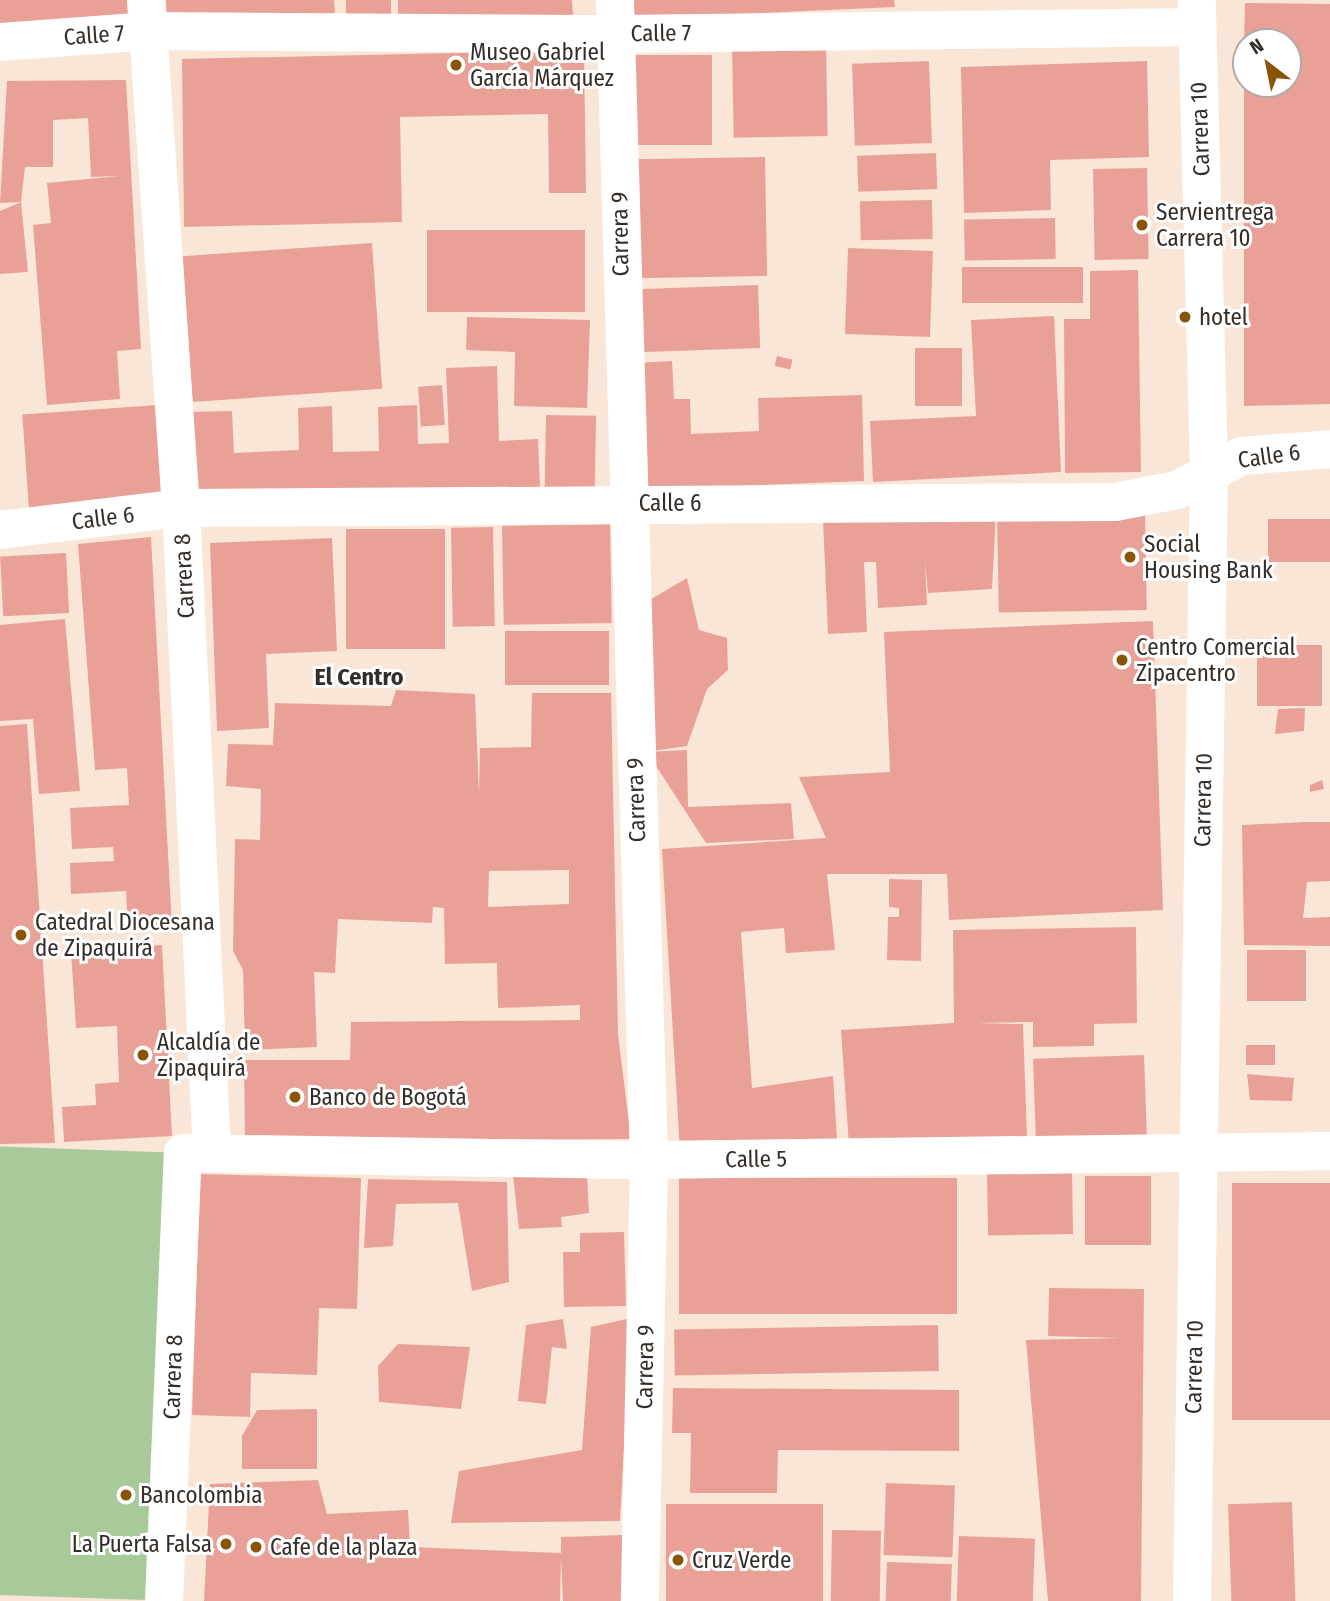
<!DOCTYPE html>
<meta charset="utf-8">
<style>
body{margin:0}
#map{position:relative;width:1330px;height:1601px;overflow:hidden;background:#fae6d7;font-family:"Fira Sans Condensed",sans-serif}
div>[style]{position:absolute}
.green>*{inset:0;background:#a8c99a;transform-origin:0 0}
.building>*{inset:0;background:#e9a197;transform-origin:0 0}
.minor>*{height:38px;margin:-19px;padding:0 19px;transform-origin:19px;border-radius:19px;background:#fff}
.dots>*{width:19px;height:19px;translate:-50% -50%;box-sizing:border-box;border:4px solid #fff;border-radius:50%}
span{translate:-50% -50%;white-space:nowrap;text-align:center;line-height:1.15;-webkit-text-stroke:6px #fff;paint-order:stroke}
.street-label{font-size:23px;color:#352d28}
.poi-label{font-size:23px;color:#352d28}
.left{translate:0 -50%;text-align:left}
.right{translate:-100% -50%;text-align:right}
.neighbourhood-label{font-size:24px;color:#352d28;font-weight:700}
.north{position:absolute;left:1232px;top:28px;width:70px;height:70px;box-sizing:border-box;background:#fff;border:2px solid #aeaba9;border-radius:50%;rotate:328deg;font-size:19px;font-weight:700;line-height:28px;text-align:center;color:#352d28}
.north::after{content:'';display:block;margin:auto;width:24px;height:32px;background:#8b5405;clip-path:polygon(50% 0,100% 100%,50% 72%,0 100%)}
</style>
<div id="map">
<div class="green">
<div style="left:183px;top:1153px;width:448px;height:183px;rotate:92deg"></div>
</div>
<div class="building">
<div style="clip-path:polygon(0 0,128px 0,129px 24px,0 34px)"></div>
<div style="clip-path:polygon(166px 0,334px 0,335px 13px,167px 23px)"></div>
<div style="left:346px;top:0;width:45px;height:21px"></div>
<div style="clip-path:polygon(398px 0,572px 0,573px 16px,398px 20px)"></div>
<div style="clip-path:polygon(629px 0,894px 0,895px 7px,630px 19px)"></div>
<div style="clip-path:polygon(1245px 3px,1330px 4px,1330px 404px,1244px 406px,1244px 84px,1288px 84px,1288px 42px,1244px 42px)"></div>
<div style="left:826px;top:43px;width:93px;height:94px;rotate:89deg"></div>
<div style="clip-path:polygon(584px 50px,586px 193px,549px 193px,548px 114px,400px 117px,402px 222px,184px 227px,182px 59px)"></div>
<div style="left:712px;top:55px;width:90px;height:85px;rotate:90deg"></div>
<div style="left:929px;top:61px;width:82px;height:77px;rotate:88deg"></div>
<div style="clip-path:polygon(1147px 61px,1149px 157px,1050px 160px,1051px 210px,964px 213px,961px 67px)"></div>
<div style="clip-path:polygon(126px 80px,141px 349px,117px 351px,120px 399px,47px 405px,33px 225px,51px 223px,47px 183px,119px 176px,91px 177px,88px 118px,53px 120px,53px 167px,25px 167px,21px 202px,0 203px,7px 81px)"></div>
<div style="left:936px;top:153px;width:36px;height:79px;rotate:88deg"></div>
<div style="left:765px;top:157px;width:119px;height:133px;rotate:89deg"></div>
<div style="left:1147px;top:168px;width:91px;height:54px;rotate:89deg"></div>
<div style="left:932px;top:200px;width:39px;height:72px;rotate:89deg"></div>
<div style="clip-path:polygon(21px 202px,28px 272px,0 274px,0 211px)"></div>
<div style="left:1055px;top:218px;width:41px;height:91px;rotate:89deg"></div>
<div style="left:585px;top:230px;width:82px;height:158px;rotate:90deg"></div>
<div style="left:372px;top:243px;width:146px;height:190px;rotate:86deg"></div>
<div style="left:848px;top:248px;width:85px;height:86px;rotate:2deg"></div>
<div style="left:1083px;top:267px;width:36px;height:121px;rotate:90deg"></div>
<div style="clip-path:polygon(1138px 270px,1141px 472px,1065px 473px,1064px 319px,1090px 319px,1090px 271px)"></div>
<div style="left:758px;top:285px;width:63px;height:123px;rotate:88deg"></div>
<div style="clip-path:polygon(1054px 316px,1061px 472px,873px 482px,870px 421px,976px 416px,971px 320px)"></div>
<div style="clip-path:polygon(467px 317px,590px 320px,587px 408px,514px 406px,515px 352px,466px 350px)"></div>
<div style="left:915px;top:348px;width:47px;height:58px"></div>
<div style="left:777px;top:356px;width:16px;height:10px;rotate:14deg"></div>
<div style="clip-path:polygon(672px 361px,674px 399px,690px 399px,691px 434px,759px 431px,758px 398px,862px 395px,864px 481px,641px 490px,637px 363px)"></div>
<div style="clip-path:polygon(497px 366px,499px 441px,538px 439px,540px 487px,190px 500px,187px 412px,232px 411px,234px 453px,299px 450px,298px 408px,332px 406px,333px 452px,379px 451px,378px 407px,417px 405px,418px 444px,449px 443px,446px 368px)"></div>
<div style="left:442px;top:385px;width:40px;height:24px;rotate:86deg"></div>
<div style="left:158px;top:405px;width:95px;height:136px;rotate:86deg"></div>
<div style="left:546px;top:415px;width:50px;height:72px;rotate:1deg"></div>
<div style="left:1145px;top:510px;width:100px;height:148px;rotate:89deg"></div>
<div style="clip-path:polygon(996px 513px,992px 589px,928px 593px,925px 561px,927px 605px,878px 608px,876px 562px,864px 562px,867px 632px,828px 634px,823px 520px)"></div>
<div style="left:1268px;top:519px;width:62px;height:43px"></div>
<div style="left:610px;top:524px;width:99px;height:108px;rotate:89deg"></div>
<div style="left:493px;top:527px;width:99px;height:42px;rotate:89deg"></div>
<div style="left:445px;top:529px;width:120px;height:99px;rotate:90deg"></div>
<div style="clip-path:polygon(151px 537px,172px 927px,128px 929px,126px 891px,71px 894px,70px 863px,114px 861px,113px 847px,72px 849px,70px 808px,129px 805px,127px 768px,95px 770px,78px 544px)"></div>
<div style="clip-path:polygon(332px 538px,337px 651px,266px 654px,269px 728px,217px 731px,210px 543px)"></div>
<div style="left:66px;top:553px;width:60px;height:66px;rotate:87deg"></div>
<div style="clip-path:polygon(687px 578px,699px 630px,727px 638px,728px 670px,707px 689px,687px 746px,645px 752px,636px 608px)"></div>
<div style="clip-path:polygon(65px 619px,80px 791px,39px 794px,33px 719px,0 721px,0 625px)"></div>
<div style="clip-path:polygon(1153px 621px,1163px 910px,949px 920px,947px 874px,827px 874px,835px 950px,786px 953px,784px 928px,741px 932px,752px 1088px,833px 1076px,837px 1140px,680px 1151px,662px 849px,826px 838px,799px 777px,890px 772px,884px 632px)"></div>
<div style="left:609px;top:631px;width:54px;height:104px;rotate:90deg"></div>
<div style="left:1322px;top:645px;width:61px;height:65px;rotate:90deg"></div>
<div style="clip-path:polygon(evenodd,396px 690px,475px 694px,479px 795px,480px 748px,531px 747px,532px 693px,611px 693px,618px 1034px,631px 1139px,245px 1141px,244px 1060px,350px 1060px,351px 1022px,580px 1020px,580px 1005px,498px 1008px,497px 963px,445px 964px,444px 908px,433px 907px,432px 923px,338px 919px,335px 973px,314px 972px,317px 1047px,245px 1050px,243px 970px,233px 951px,235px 839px,260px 840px,261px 789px,226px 786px,228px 744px,273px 745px,275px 703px,391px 706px,396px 690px,569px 870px,569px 904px,488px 907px,489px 871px,569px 870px)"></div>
<div style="clip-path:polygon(1305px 708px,1304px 731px,1275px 734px,1278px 709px)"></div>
<div style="clip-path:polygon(27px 724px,55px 1143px,0 1144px,0 726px)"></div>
<div style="clip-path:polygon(687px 750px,688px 807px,791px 803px,794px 839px,706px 843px,647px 752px)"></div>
<div style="clip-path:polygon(1322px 780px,1324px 789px,1310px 792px,1310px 785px)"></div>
<div style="clip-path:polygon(1304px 822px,1330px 822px,1330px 881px,1307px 882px,1303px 918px,1330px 917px,1330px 946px,1244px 945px,1242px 825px)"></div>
<div style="clip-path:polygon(889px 879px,922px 880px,921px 961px,887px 960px,888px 917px,899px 917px,899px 908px,889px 907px)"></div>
<div style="clip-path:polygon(1136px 927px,1137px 1023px,1094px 1024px,1094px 1046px,1033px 1047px,1033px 1022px,977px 1023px,1023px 1024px,1027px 1138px,849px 1146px,841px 1030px,954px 1023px,953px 930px)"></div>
<div style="clip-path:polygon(162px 945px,172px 1136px,64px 1142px,62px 1107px,96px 1105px,95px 1084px,119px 1082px,117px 1026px,76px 1028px,71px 951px)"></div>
<div style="left:1306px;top:950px;width:51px;height:59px;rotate:90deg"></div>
<div style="left:1246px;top:1045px;width:29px;height:20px"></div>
<div style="left:1144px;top:1055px;width:82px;height:111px;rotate:88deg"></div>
<div style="clip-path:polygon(1247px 1074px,1294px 1078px,1292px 1101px,1250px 1100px)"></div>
<div style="left:1072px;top:1172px;width:62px;height:85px;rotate:89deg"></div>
<div style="clip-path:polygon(587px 1173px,589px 1213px,561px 1217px,562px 1227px,519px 1229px,513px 1175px)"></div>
<div style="clip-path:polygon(200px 1174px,361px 1178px,357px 1309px,319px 1308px,317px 1375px,251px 1373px,250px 1417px,192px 1415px)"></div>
<div style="left:1151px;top:1176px;width:69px;height:66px;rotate:90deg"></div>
<div style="left:957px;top:1178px;width:136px;height:278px;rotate:90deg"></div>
<div style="clip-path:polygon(368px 1179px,507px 1182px,509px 1282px,472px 1291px,458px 1203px,396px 1204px,393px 1246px,364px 1248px)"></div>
<div style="left:1330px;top:1183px;width:237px;height:98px;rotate:90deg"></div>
<div style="clip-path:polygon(624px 1232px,626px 1306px,564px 1307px,563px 1252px,580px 1252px,580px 1233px)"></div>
<div style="clip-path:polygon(1049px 1288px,1144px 1289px,1141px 1601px,1048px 1601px,1026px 1340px,1120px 1338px,1048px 1336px)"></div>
<div style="clip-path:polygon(631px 1318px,620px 1521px,451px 1523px,459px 1471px,582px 1450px,591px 1327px)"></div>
<div style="clip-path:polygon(563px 1319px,567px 1349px,552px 1347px,546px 1404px,518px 1401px,526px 1325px)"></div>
<div style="left:938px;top:1325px;width:46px;height:264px;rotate:89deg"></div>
<div style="clip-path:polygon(398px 1344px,470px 1347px,461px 1409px,379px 1402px,378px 1366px)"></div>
<div style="clip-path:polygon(673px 1388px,959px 1390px,959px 1451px,778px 1450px,777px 1493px,690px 1493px,691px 1433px,672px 1433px)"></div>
<div style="clip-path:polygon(317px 1409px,317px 1469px,242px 1469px,242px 1436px,257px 1410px)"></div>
<div style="clip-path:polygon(318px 1480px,327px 1514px,408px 1510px,410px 1547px,561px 1553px,561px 1537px,623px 1535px,625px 1601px,563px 1601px,561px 1557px,560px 1601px,204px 1601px,210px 1484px)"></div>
<div style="left:886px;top:1483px;width:69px;height:72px;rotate:2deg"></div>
<div style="left:1292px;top:1502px;width:99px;height:64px;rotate:88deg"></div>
<div style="left:666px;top:1504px;width:157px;height:97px"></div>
<div style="left:832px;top:1530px;width:49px;height:71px;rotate:1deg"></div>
<div style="left:959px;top:1536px;width:76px;height:65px;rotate:2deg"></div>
<div style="left:887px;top:1562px;width:65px;height:39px;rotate:2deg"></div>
</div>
<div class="minor">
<div style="left:146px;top:0;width:509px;rotate:86.06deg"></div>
<div style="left:181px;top:508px;width:646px;rotate:87.25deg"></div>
<div style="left:615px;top:0;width:1160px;rotate:88.32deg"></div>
<div style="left:649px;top:1160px;width:441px;rotate:91.2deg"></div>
<div style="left:0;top:42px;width:150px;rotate:-4.2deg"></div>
<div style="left:150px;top:31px;width:467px;rotate:0.4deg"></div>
<div style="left:617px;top:34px;width:580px;rotate:-0.69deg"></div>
<div style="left:0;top:530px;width:182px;rotate:-6.9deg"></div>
<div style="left:181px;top:508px;width:934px;rotate:-0.37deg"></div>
<div style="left:1115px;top:502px;width:63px;rotate:-11deg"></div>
<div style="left:1177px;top:490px;width:73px;rotate:-27.6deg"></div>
<div style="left:1242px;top:456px;width:88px;rotate:-4.5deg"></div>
<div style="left:164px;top:1601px;width:448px;rotate:-87.6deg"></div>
<div style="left:183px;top:1153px;width:466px;rotate:0.9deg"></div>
<div style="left:649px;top:1160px;width:681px;rotate:-0.76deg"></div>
<div style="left:1192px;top:1601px;width:1132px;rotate:-89.14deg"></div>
<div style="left:1209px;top:469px;width:469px;rotate:-91.5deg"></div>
</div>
<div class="dots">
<div style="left:456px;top:65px;background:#8b5405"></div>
<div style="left:1142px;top:225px;background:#8b5405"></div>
<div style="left:1185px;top:317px;background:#8b5405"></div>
<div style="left:1130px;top:557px;background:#8b5405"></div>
<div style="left:1122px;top:660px;background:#8b5405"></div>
<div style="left:21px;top:935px;background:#8b5405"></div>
<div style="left:143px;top:1055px;background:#8b5405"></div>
<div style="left:295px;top:1097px;background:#8b5405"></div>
<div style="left:126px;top:1495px;background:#8b5405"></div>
<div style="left:226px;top:1544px;background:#8b5405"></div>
<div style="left:256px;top:1547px;background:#8b5405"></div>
<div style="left:678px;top:1560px;background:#8b5405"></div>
</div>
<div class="street-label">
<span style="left:661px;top:33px;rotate:-1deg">Calle 7</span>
<span style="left:94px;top:35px;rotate:-4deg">Calle 7</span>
<span style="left:1200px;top:129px;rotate:-92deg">Carrera 10</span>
<span style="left:620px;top:234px;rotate:-91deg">Carrera 9</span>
<span style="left:1269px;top:456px;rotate:-8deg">Calle 6</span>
<span style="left:670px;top:503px">Calle 6</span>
<span style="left:103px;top:518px;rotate:-7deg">Calle 6</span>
<span style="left:184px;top:576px;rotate:-93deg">Carrera 8</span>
<span style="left:636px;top:800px;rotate:-92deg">Carrera 9</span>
<span style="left:1203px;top:800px;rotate:-89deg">Carrera 10</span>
<span style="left:756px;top:1159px;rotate:-1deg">Calle 5</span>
<span style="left:645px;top:1367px;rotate:-89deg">Carrera 9</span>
<span style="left:1194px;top:1367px;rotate:-89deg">Carrera 10</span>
<span style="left:173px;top:1377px;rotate:-88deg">Carrera 8</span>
</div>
<div class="poi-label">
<span class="left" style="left:470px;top:65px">Museo Gabriel<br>García Márquez</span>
<span class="left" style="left:1156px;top:225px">Servientrega<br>Carrera 10</span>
<span class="left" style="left:1199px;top:317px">hotel</span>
<span class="left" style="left:1144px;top:557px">Social<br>Housing Bank</span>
<span class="left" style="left:1136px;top:660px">Centro Comercial<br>Zipacentro</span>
<span class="left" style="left:35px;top:935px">Catedral Diocesana<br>de Zipaquirá</span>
<span class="left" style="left:157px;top:1055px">Alcaldía de<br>Zipaquirá</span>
<span class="left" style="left:309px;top:1097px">Banco de Bogotá</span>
<span class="left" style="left:140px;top:1495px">Bancolombia</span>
<span class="right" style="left:212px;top:1544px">La Puerta Falsa</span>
<span class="left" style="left:270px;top:1547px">Cafe de la plaza</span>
<span class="left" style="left:692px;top:1560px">Cruz Verde</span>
</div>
<div class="neighbourhood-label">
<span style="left:359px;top:678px">El Centro</span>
</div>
<div class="north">N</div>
</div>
